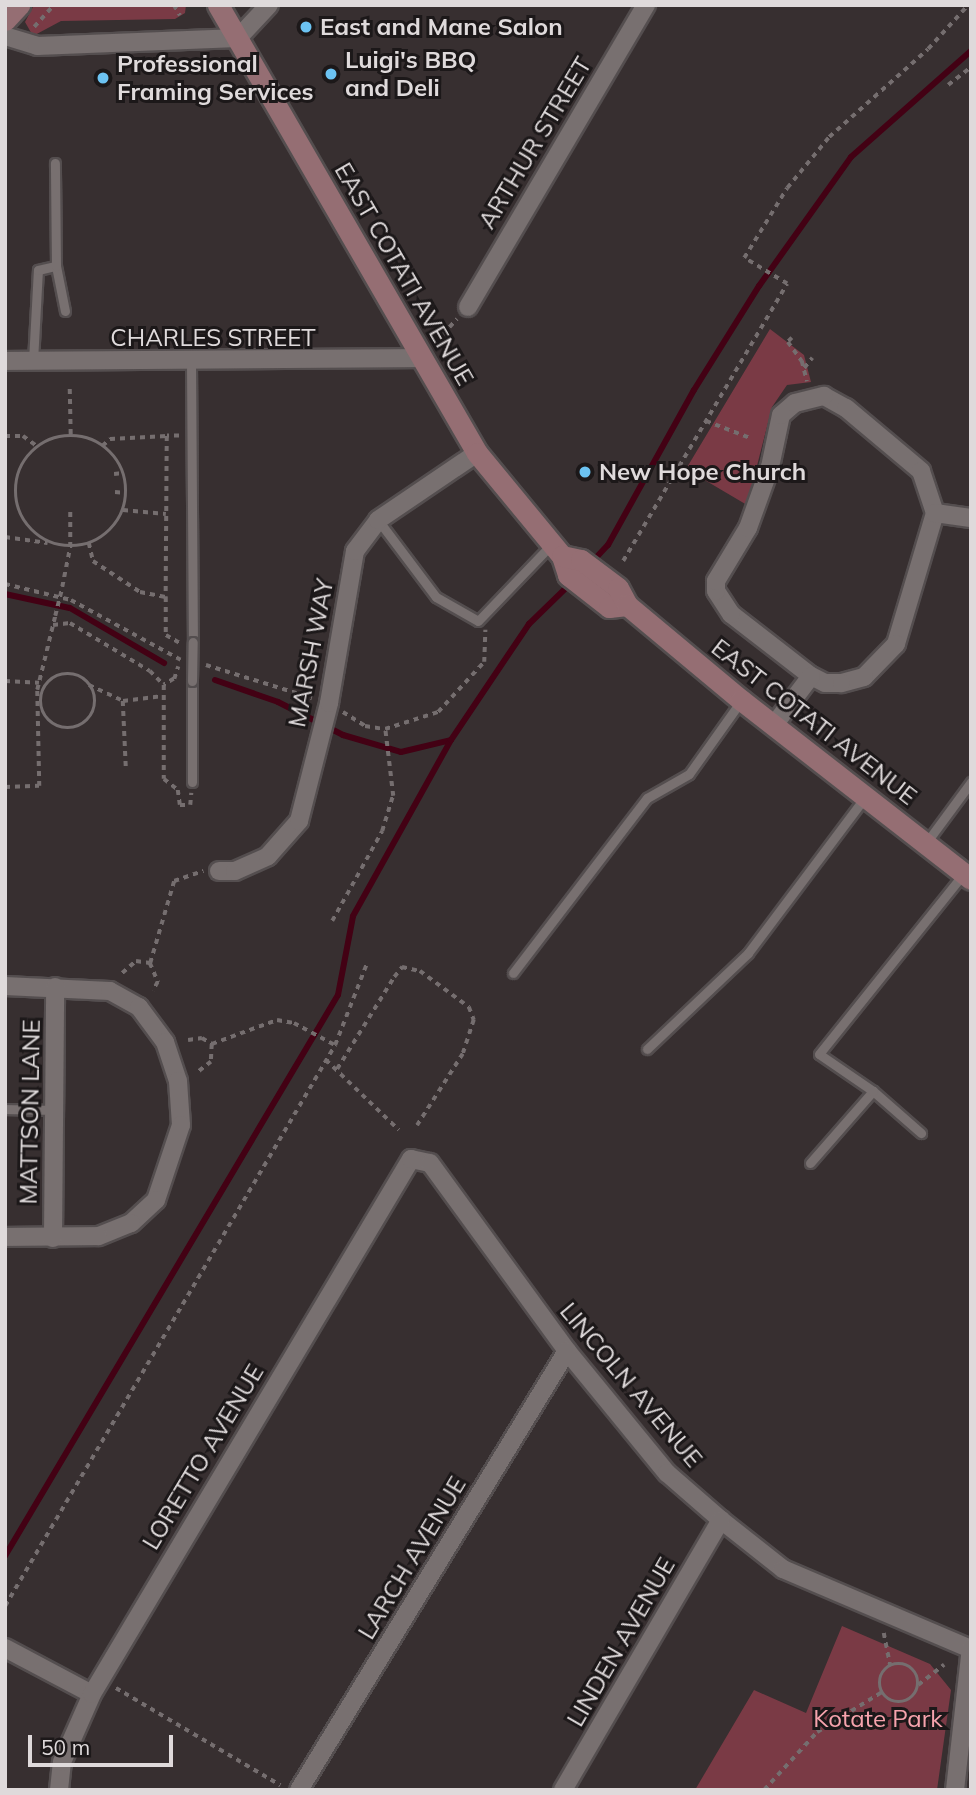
<!DOCTYPE html>
<style>
body{margin:0}
#map{position:relative;width:976px;height:1795px;overflow:hidden;background:#372f30;font-family:Mulish,sans-serif}
div>[style]{position:absolute}
.green>*{inset:0;background:#7a3a45}
.stream>*{height:6px;margin:-3px;padding:0 3px;transform-origin:3px;border-radius:3px;background:#430114}
.path>*{height:3.5px;margin-top:-1.75px;transform-origin:0;background:repeating-linear-gradient(90deg,#756e6f 0 5px,transparent 0 10px)}
.path>.ring{margin:-1.75px;padding:0;box-sizing:content-box;background:none;border:3.5px solid #756e6f;border-radius:50%}
.roads{filter:drop-shadow(2px 0 #544e4f) drop-shadow(-2px 0 #544e4f) drop-shadow(0 2px #544e4f) drop-shadow(0 -2px #544e4f)}
.service>*{height:9px;margin:-4.5px;padding:0 4.5px;transform-origin:4.5px;border-radius:4.5px;background:#787070}
.minor>*{height:18px;margin:-9px;padding:0 9px;transform-origin:9px;border-radius:9px;background:#787070}
.secondary>*{height:21px;margin:-10.5px;padding:0 10.5px;transform-origin:10.5px;border-radius:10.5px;background:#956e73}
.path-bridge>*{height:3.5px;margin-top:-1.75px;transform-origin:0;background:repeating-linear-gradient(90deg,#756e6f 0 5px,transparent 0 10px)}
.bridges{filter:drop-shadow(2px 0 #544e4f) drop-shadow(-2px 0 #544e4f) drop-shadow(0 2px #544e4f) drop-shadow(0 -2px #544e4f)}
.service-bridge>*{height:9px;margin:-4.5px;padding:0 4.5px;transform-origin:4.5px;border-radius:4.5px;background:#787070}
.dots>*{width:19px;height:19px;translate:-50% -50%;box-sizing:border-box;border:4px solid #1c1819;border-radius:50%}
span{translate:-50% -50%;white-space:nowrap;text-align:center;line-height:1.15;-webkit-text-stroke:6px #1c1819;paint-order:stroke}
.poi-label{font-size:24px;color:#dfdadb;font-weight:700}
.left{translate:0 -50%;text-align:left}
.street-label{font-size:24px;color:#dfdadb}
.park-label{font-size:24px;color:#f7a3ad}
.frame{position:absolute;inset:0;border:7px solid #dfdadb;pointer-events:none}
.scale{position:absolute;left:28px;top:1735px;width:145px;height:32px;box-sizing:border-box;border:4px solid #dfdadb;border-top:0;padding-left:9px;font-size:21px;line-height:24px;white-space:nowrap;color:#dfdadb;-webkit-text-stroke:5px #1c1819;paint-order:stroke}
</style>
<div id="map">
<div class="green">
<div style="clip-path:polygon(34px 5px,186px 5px,185px 13px,175px 19px,61px 21px,33px 36px,25px 22px)"></div>
<div style="clip-path:polygon(770px 329px,804px 355px,811px 382px,787px 385px,772px 407px,747px 505px,686px 469px)"></div>
<div style="clip-path:polygon(842px 1626px,930px 1664px,951px 1690px,937px 1790px,695px 1790px,754px 1690px,806px 1713px)"></div>
</div>
<div class="stream">
<div style="left:591px;top:563px;width:25px;rotate:-47deg"></div>
<div style="left:608px;top:545px;width:177px;rotate:-61deg"></div>
<div style="left:694px;top:390px;width:123px;rotate:-58deg"></div>
<div style="left:759px;top:286px;width:158px;rotate:-54.5deg"></div>
<div style="left:851px;top:157px;width:160px;rotate:-41.5deg"></div>
<div style="left:5px;top:594px;width:66px;rotate:12.2deg"></div>
<div style="left:70px;top:608px;width:109px;rotate:30.3deg"></div>
<div style="left:215px;top:680px;width:67px;rotate:19.2deg"></div>
<div style="left:278px;top:702px;width:73px;rotate:26.9deg"></div>
<div style="left:343px;top:735px;width:60px;rotate:16.3deg"></div>
<div style="left:401px;top:752px;width:51px;rotate:-13.5deg"></div>
<div style="left:5px;top:1556px;width:652px;rotate:-59.31deg"></div>
<div style="left:338px;top:995px;width:80px;rotate:-79.2deg"></div>
<div style="left:353px;top:916px;width:201px;rotate:-60.9deg"></div>
<div style="left:451px;top:740px;width:140px;rotate:-56.1deg"></div>
<div style="left:529px;top:624px;width:59px;rotate:-44.3deg"></div>
</div>
<div class="path">
<div style="left:174px;top:5px;width:12px;rotate:59deg"></div>
<div style="left:34px;top:27px;width:30px;rotate:-48deg"></div>
<div style="left:948px;top:85px;width:29px;rotate:-38deg"></div>
<div style="left:792px;top:338px;width:6px;rotate:135deg"></div>
<div style="left:788px;top:342px;width:24px;rotate:54deg"></div>
<div style="left:802px;top:361px;width:21px;rotate:76deg"></div>
<div style="left:436px;top:342px;width:31px;rotate:-48deg"></div>
<div style="left:804px;top:368px;width:13px;rotate:-51deg"></div>
<div style="left:70px;top:389px;width:47px;rotate:88.8deg"></div>
<div style="left:706px;top:421px;width:47px;rotate:21.1deg"></div>
<div class="ring" style="left:16px;top:436px;width:106.5px;height:106.5px"></div>
<div style="left:5px;top:436px;width:18px"></div>
<div style="left:23px;top:436px;width:19px;rotate:36deg"></div>
<div style="left:179px;top:436px;width:12px;rotate:180deg"></div>
<div style="left:167px;top:436px;width:161px;rotate:90.4deg"></div>
<div style="left:166px;top:597px;width:38px;rotate:90deg"></div>
<div style="left:166px;top:635px;width:16px;rotate:30deg"></div>
<div style="left:102px;top:446px;width:11px;rotate:-41deg"></div>
<div style="left:110px;top:439px;width:57px;rotate:-3deg"></div>
<div style="left:114px;top:474px;width:9px;rotate:-6deg"></div>
<div style="left:115px;top:492px;width:11px;rotate:5deg"></div>
<div style="left:123px;top:510px;width:43px;rotate:5.3deg"></div>
<div style="left:5px;top:537px;width:43px;rotate:7.9deg"></div>
<div style="left:89px;top:543px;width:18px;rotate:77deg"></div>
<div style="left:93px;top:561px;width:56px;rotate:33.4deg"></div>
<div style="left:140px;top:592px;width:26px;rotate:11deg"></div>
<div style="left:623px;top:561px;width:322px;rotate:-59.4deg"></div>
<div style="left:787px;top:284px;width:50px;rotate:-148.8deg"></div>
<div style="left:744px;top:258px;width:82px;rotate:-58.4deg"></div>
<div style="left:787px;top:188px;width:66px;rotate:-50.5deg"></div>
<div style="left:829px;top:137px;width:132px;rotate:-41.6deg"></div>
<div style="left:928px;top:49px;width:59px;rotate:-47.7deg"></div>
<div style="left:5px;top:584px;width:68px;rotate:13.6deg"></div>
<div style="left:71px;top:600px;width:125px;rotate:28.6deg"></div>
<div style="left:62px;top:587px;width:41px;rotate:-78.7deg"></div>
<div style="left:70px;top:547px;width:37px;rotate:-90deg"></div>
<div style="left:53px;top:625px;width:17px;rotate:-7deg"></div>
<div style="left:70px;top:623px;width:93px;rotate:31deg"></div>
<div style="left:150px;top:671px;width:20px;rotate:45deg"></div>
<div style="left:206px;top:665px;width:111px;rotate:17.3deg"></div>
<div class="ring" style="left:41px;top:674px;width:50.5px;height:50.5px"></div>
<div style="left:174px;top:679px;width:12px;rotate:149deg"></div>
<div style="left:164px;top:685px;width:94px;rotate:90deg"></div>
<div style="left:164px;top:779px;width:18px;rotate:38deg"></div>
<div style="left:178px;top:790px;width:15px;rotate:82deg"></div>
<div style="left:180px;top:805px;width:10px"></div>
<div style="left:190px;top:805px;width:12px;rotate:-85deg"></div>
<div style="left:5px;top:681px;width:34px;rotate:3deg"></div>
<div style="left:89px;top:685px;width:38px;rotate:25deg"></div>
<div style="left:123px;top:701px;width:40px;rotate:-7.1deg"></div>
<div style="left:123px;top:701px;width:66px;rotate:87.4deg"></div>
<div style="left:343px;top:712px;width:26px;rotate:32deg"></div>
<div style="left:365px;top:726px;width:20px;rotate:9deg"></div>
<div style="left:385px;top:729px;width:56px;rotate:-17.8deg"></div>
<div style="left:438px;top:712px;width:68px;rotate:-47.4deg"></div>
<div style="left:484px;top:662px;width:32px;rotate:-88deg"></div>
<div style="left:5px;top:787px;width:34px;rotate:-2deg"></div>
<div style="left:39px;top:786px;width:96px;rotate:-91.2deg"></div>
<div style="left:37px;top:690px;width:76px;rotate:-76.3deg"></div>
<div style="left:332px;top:921px;width:103px;rotate:-60.9deg"></div>
<div style="left:382px;top:831px;width:37px;rotate:-73deg"></div>
<div style="left:393px;top:796px;width:67px;rotate:-96.8deg"></div>
<div style="left:150px;top:963px;width:85px;rotate:-73.7deg"></div>
<div style="left:174px;top:881px;width:31px;rotate:-19deg"></div>
<div style="left:122px;top:973px;width:18px;rotate:-41deg"></div>
<div style="left:136px;top:961px;width:14px;rotate:8deg"></div>
<div style="left:150px;top:963px;width:21px;rotate:67deg"></div>
<div style="left:158px;top:982px;width:10px;rotate:119deg"></div>
<div style="left:188px;top:1040px;width:14px;rotate:-8deg"></div>
<div style="left:202px;top:1038px;width:12px;rotate:31deg"></div>
<div style="left:212px;top:1044px;width:18px;rotate:93deg"></div>
<div style="left:211px;top:1062px;width:18px;rotate:142deg"></div>
<div style="left:212px;top:1044px;width:69px;rotate:-20.3deg"></div>
<div style="left:277px;top:1020px;width:17px;rotate:10deg"></div>
<div style="left:294px;top:1023px;width:47px;rotate:28.2deg"></div>
<div style="left:326px;top:1060px;width:101px;rotate:43.8deg"></div>
<div style="left:337px;top:1069px;width:108px;rotate:-58.2deg"></div>
<div style="left:394px;top:977px;width:13px;rotate:-51deg"></div>
<div style="left:402px;top:967px;width:18px;rotate:13deg"></div>
<div style="left:420px;top:971px;width:61px;rotate:36.3deg"></div>
<div style="left:469px;top:1007px;width:14px;rotate:69deg"></div>
<div style="left:474px;top:1020px;width:36px;rotate:108deg"></div>
<div style="left:463px;top:1054px;width:85px;rotate:122.6deg"></div>
<div style="left:5px;top:1606px;width:651px;rotate:-59.53deg"></div>
<div style="left:335px;top:1045px;width:88px;rotate:-68.7deg"></div>
<div style="left:884px;top:1633px;width:33px;rotate:79deg"></div>
<div class="ring" style="left:880px;top:1664px;width:34.5px;height:34.5px"></div>
<div style="left:918px;top:1685px;width:33px;rotate:-38deg"></div>
<div style="left:116px;top:1688px;width:191px;rotate:30.6deg"></div>
<div style="left:764px;top:1790px;width:79px;rotate:-47.6deg"></div>
<div style="left:817px;top:1732px;width:76px;rotate:-31.6deg"></div>
</div>
<div class="roads">
<div class="service">
<div style="left:56px;top:266px;width:46px;rotate:78.7deg"></div>
<div style="left:33px;top:361px;width:91px;rotate:-86.9deg"></div>
<div style="left:38px;top:270px;width:18px;rotate:-13deg"></div>
<div style="left:56px;top:266px;width:103px;rotate:-90.6deg"></div>
<div style="left:191px;top:363px;width:279px;rotate:89.6deg"></div>
<div style="left:378px;top:520px;width:96px;rotate:53deg"></div>
<div style="left:436px;top:597px;width:48px;rotate:29.7deg"></div>
<div style="left:478px;top:621px;width:104px;rotate:-46.2deg"></div>
<div style="left:192px;top:681px;width:101px;rotate:90deg"></div>
<div style="left:926px;top:843px;width:76px;rotate:-53.6deg"></div>
<div style="left:513px;top:973px;width:220px;rotate:-52.6deg"></div>
<div style="left:647px;top:798px;width:48px;rotate:-29.7deg"></div>
<div style="left:689px;top:774px;width:90px;rotate:-54.5deg"></div>
<div style="left:647px;top:1049px;width:139px;rotate:-43.5deg"></div>
<div style="left:748px;top:953px;width:195px;rotate:-53.1deg"></div>
<div style="left:873px;top:1091px;width:64px;rotate:41.2deg"></div>
<div style="left:5px;top:1109px;width:49px;rotate:1.2deg"></div>
<div style="left:810px;top:1163px;width:96px;rotate:-48.8deg"></div>
<div style="left:873px;top:1091px;width:65px;rotate:-145.6deg"></div>
<div style="left:819px;top:1054px;width:232px;rotate:-51.3deg"></div>
</div>
<div class="minor">
<div style="left:5px;top:36px;width:34px;rotate:17deg"></div>
<div style="left:37px;top:46px;width:201px;rotate:-2.3deg"></div>
<div style="left:238px;top:38px;width:45px;rotate:-46.8deg"></div>
<div style="left:468px;top:307px;width:351px;rotate:-59.5deg"></div>
<div style="left:5px;top:361px;width:416px;rotate:-0.4deg"></div>
<div style="left:824px;top:396px;width:25px;rotate:29deg"></div>
<div style="left:846px;top:408px;width:98px;rotate:40deg"></div>
<div style="left:921px;top:471px;width:44px;rotate:71.6deg"></div>
<div style="left:935px;top:513px;width:137px;rotate:106.6deg"></div>
<div style="left:896px;top:644px;width:46px;rotate:134.1deg"></div>
<div style="left:864px;top:677px;width:24px;rotate:165deg"></div>
<div style="left:841px;top:683px;width:16px;rotate:180deg"></div>
<div style="left:825px;top:683px;width:16px;rotate:-153deg"></div>
<div style="left:811px;top:676px;width:101px;rotate:-142.2deg"></div>
<div style="left:731px;top:614px;width:27px;rotate:-123deg"></div>
<div style="left:716px;top:591px;width:10px;rotate:-90deg"></div>
<div style="left:716px;top:581px;width:62px;rotate:-58.9deg"></div>
<div style="left:748px;top:528px;width:65px;rotate:-70.2deg"></div>
<div style="left:770px;top:467px;width:53px;rotate:-78.1deg"></div>
<div style="left:781px;top:415px;width:18px;rotate:-41deg"></div>
<div style="left:795px;top:403px;width:30px;rotate:-14deg"></div>
<div style="left:935px;top:513px;width:36px;rotate:8deg"></div>
<div style="left:774px;top:725px;width:61px;rotate:-52.9deg"></div>
<div style="left:219px;top:871px;width:16px"></div>
<div style="left:235px;top:871px;width:36px;rotate:-24deg"></div>
<div style="left:268px;top:856px;width:47px;rotate:-48.5deg"></div>
<div style="left:299px;top:821px;width:122px;rotate:-75.7deg"></div>
<div style="left:329px;top:703px;width:154px;rotate:-80.3deg"></div>
<div style="left:355px;top:551px;width:39px;rotate:-53deg"></div>
<div style="left:378px;top:520px;width:120px;rotate:-34.1deg"></div>
<div style="left:5px;top:986px;width:105px;rotate:2.7deg"></div>
<div style="left:110px;top:991px;width:33px;rotate:29deg"></div>
<div style="left:139px;top:1007px;width:44px;rotate:53.4deg"></div>
<div style="left:165px;top:1042px;width:41px;rotate:71.6deg"></div>
<div style="left:178px;top:1081px;width:44px;rotate:86.1deg"></div>
<div style="left:181px;top:1125px;width:79px;rotate:108.4deg"></div>
<div style="left:156px;top:1200px;width:34px;rotate:137deg"></div>
<div style="left:131px;top:1223px;width:35px;rotate:158deg"></div>
<div style="left:98px;top:1236px;width:93px;rotate:179.4deg"></div>
<div style="left:53px;top:1238px;width:251px;rotate:-89.5deg"></div>
<div style="left:5px;top:1648px;width:98px;rotate:27.9deg"></div>
<div style="left:59px;top:1790px;width:28px;rotate:-84deg"></div>
<div style="left:62px;top:1762px;width:74px;rotate:-66.2deg"></div>
<div style="left:92px;top:1694px;width:623px;rotate:-59.19deg"></div>
<div style="left:411px;top:1159px;width:19px;rotate:12deg"></div>
<div style="left:430px;top:1163px;width:233px;rotate:53.9deg"></div>
<div style="left:567px;top:1351px;width:158px;rotate:50.7deg"></div>
<div style="left:667px;top:1473px;width:72px;rotate:41deg"></div>
<div style="left:721px;top:1520px;width:79px;rotate:38.3deg"></div>
<div style="left:783px;top:1569px;width:204px;rotate:23.1deg"></div>
<div style="left:299px;top:1790px;width:514px;rotate:-58.6deg"></div>
<div style="left:563px;top:1790px;width:313px;rotate:-59.7deg"></div>
<div style="left:955px;top:1790px;width:143px;rotate:-83.6deg"></div>
</div>
<div class="secondary">
<div style="left:218px;top:5px;width:517px;rotate:59.97deg"></div>
<div style="left:477px;top:453px;width:134px;rotate:50.5deg"></div>
<div style="left:562px;top:556px;width:20px;rotate:72deg"></div>
<div style="left:568px;top:575px;width:52px;rotate:38deg"></div>
<div style="left:609px;top:607px;width:18px;rotate:-6deg"></div>
<div style="left:5px;top:20px;width:21px;rotate:-47deg"></div>
<div style="left:562px;top:556px;width:19px;rotate:12deg"></div>
<div style="left:581px;top:560px;width:46px;rotate:37.1deg"></div>
<div style="left:618px;top:588px;width:19px;rotate:62deg"></div>
<div style="left:627px;top:605px;width:148px;rotate:39.8deg"></div>
<div style="left:741px;top:700px;width:291px;rotate:37.9deg"></div>
</div>
</div>
<div class="path-bridge">
<div style="left:55px;top:616px;width:30px;rotate:-76deg"></div>
<div style="left:174px;top:679px;width:13px;rotate:-72deg"></div>
</div>
<div class="bridges">
<div class="service-bridge">
<div style="left:192px;top:681px;width:39px;rotate:-89deg"></div>
</div>
</div>
<div class="dots">
<div style="left:306px;top:27px;background:#6cc3f2"></div>
<div style="left:331px;top:74px;background:#6cc3f2"></div>
<div style="left:103px;top:78px;background:#6cc3f2"></div>
<div style="left:585px;top:472px;background:#6cc3f2"></div>
</div>
<div class="poi-label">
<span class="left" style="left:320px;top:27px">East and Mane Salon</span>
<span class="left" style="left:345px;top:74px">Luigi's BBQ<br>and Deli</span>
<span class="left" style="left:117px;top:78px">Professional<br>Framing Services</span>
<span class="left" style="left:599px;top:472px">New Hope Church</span>
</div>
<div class="street-label">
<span style="left:535px;top:143px;rotate:-59deg">ARTHUR STREET</span>
<span style="left:404px;top:274px;rotate:60deg">EAST COTATI AVENUE</span>
<span style="left:213px;top:338px">CHARLES STREET</span>
<span style="left:311px;top:653px;rotate:-79deg">MARSH WAY</span>
<span style="left:814px;top:722px;rotate:38deg">EAST COTATI AVENUE</span>
<span style="left:30px;top:1112px;rotate:-89deg">MATTSON LANE</span>
<span style="left:631px;top:1385px;rotate:50deg">LINCOLN AVENUE</span>
<span style="left:203px;top:1457px;rotate:-59deg">LORETTO AVENUE</span>
<span style="left:412px;top:1558px;rotate:-59deg">LARCH AVENUE</span>
<span style="left:621px;top:1642px;rotate:-60deg">LINDEN AVENUE</span>
</div>
<div class="park-label">
<span style="left:878px;top:1719px">Kotate Park</span>
</div>
<div class="frame"></div>
<div class="scale">50 m</div>
</div>
